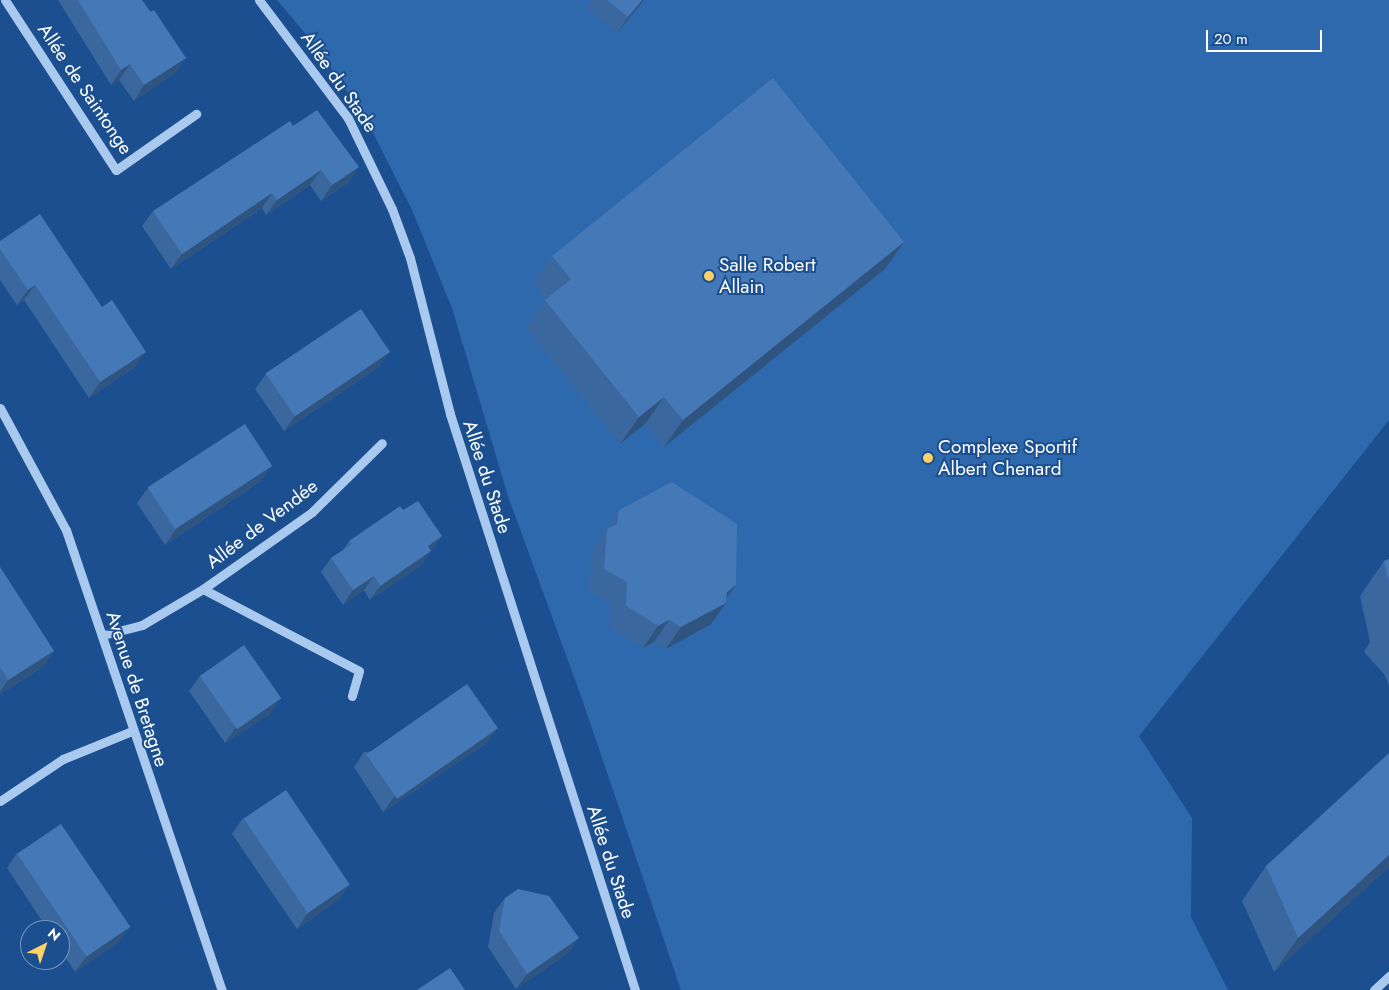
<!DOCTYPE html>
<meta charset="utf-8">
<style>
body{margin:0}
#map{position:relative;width:1389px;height:990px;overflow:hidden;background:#1b4f8f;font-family:Jost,sans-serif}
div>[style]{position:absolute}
.green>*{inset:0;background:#2e69ad}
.minor>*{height:9px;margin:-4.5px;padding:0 4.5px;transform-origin:4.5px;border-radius:4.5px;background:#a9c9ee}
.wall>*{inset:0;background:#3a679d}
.shaded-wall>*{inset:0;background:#305480}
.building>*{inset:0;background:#4478b7;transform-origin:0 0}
.dots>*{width:14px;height:14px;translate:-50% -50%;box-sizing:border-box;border:2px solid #1b4f8f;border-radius:50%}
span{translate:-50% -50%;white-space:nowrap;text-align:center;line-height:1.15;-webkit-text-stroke:4px #1b4f8f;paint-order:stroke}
.street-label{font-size:19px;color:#fff}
.poi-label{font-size:19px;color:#fff}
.left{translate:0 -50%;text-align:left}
.north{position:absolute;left:20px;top:920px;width:50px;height:50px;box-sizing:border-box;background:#1b4f8f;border:1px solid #7695bc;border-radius:50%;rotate:41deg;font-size:14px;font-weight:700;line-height:20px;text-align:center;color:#fff}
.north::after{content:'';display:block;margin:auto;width:18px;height:22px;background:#ffd166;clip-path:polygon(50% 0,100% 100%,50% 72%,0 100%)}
.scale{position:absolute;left:1206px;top:30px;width:116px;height:22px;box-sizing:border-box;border:2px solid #fff;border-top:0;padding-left:6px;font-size:15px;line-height:18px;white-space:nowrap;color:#fff;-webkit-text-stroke:4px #1b4f8f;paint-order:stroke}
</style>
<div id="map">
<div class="green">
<div style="clip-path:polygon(277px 0,1389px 0,1389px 420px,1139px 736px,1192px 818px,1191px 917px,1228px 990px,681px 990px,582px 699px,508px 496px,452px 308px,412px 210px,368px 123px,319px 50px)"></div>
</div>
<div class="minor">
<div style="left:5px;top:0;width:203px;rotate:56.9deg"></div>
<div style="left:116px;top:170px;width:98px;rotate:-35deg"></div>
<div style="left:259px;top:0;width:148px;rotate:53deg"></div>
<div style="left:348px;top:118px;width:101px;rotate:64.2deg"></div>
<div style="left:392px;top:209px;width:52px;rotate:69.8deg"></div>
<div style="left:410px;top:258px;width:161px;rotate:75.6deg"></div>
<div style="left:450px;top:414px;width:605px;rotate:72.19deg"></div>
<div style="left:0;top:408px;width:139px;rotate:61.6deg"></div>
<div style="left:66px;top:530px;width:486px;rotate:71.3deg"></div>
<div style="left:203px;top:589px;width:176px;rotate:27.7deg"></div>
<div style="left:359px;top:671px;width:26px;rotate:106deg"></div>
<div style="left:103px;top:635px;width:40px;rotate:-14.4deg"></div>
<div style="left:142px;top:625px;width:71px;rotate:-30.5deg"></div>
<div style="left:203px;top:589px;width:133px;rotate:-35.2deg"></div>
<div style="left:312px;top:512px;width:98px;rotate:-44.6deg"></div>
<div style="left:0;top:801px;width:76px;rotate:-33.7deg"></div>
<div style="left:63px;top:759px;width:74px;rotate:-22.1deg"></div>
<div style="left:1374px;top:990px;width:21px;rotate:-43deg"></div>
</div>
<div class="wall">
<div style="clip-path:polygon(58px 0,142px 0,186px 58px,175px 73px,134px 101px,119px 80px,111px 85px)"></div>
<div style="clip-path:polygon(592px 0,644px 0,617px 33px,587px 7px)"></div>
<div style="clip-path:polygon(293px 126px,349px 182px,321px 201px,310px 185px,266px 215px,262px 208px,171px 269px,142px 226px,153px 211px)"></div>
<div style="clip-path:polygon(0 241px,135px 367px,89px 398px,24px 300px,17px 305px,0 280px)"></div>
<div style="clip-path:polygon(552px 256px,885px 269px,664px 447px,645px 424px,620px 444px,526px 327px,546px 299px,533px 283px)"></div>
<div style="clip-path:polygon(379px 367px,284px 431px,255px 389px,266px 374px)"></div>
<div style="clip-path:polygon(261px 481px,165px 545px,137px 503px,148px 488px)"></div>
<div style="clip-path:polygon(403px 510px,442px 536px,421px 565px,370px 600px,364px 590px,343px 605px,321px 572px,331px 558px,343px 550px,349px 541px)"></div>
<div style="clip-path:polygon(619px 510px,726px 599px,726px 603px,711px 624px,666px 649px,654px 642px,643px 648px,611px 628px,612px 604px,589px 591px,592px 551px,603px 535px,604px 532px)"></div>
<div style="clip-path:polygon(1389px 559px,1389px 685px,1384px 674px,1364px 652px,1370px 642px,1360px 596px,1384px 561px)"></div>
<div style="clip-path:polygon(0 567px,54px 651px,43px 667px,0 694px)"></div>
<div style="clip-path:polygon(200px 676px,270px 714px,225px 743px,189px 691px)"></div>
<div style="clip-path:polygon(487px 743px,383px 812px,354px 767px,364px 752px)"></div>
<div style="clip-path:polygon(243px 818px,350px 884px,339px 899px,297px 929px,232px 834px)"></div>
<div style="clip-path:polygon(17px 853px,130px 927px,119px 942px,75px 972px,60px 949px,60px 930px,48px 930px,7px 868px)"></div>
<div style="clip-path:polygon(1266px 866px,1389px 867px,1274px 972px,1242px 901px)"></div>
<div style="clip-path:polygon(505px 898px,579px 938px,568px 953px,516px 989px,488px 947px,494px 913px)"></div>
</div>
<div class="shaded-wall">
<div style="clip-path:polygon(642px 0,644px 0,617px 33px,628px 17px)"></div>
<div style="clip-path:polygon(186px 58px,175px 73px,134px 101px,144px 85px)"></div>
<div style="clip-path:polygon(130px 64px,119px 80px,111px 85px,121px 70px)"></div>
<div style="clip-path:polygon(359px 167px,349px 182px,321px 201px,332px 185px)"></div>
<div style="clip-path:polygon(321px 170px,310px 185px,266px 215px,277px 200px)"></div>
<div style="clip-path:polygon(272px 193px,262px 208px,171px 269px,182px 254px)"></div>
<div style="clip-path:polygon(904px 242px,885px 269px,664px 447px,683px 420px)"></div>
<div style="clip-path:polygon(35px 285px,24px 300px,17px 305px,28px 290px)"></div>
<div style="clip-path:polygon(146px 352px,135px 367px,89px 398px,100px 382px)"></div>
<div style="clip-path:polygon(390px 352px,379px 367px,284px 431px,295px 416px)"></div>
<div style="clip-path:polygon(664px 397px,645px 424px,620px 444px,639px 417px)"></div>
<div style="clip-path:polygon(272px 466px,261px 481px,165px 545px,176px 529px)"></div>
<div style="clip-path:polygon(442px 536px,421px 565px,370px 600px,380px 586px,428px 546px)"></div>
<div style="clip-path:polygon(374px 576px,364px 590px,343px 605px,353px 590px)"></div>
<div style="clip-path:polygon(736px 585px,722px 605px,726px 603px,711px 624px,666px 649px,681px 627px)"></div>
<div style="clip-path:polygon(669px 620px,654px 642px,643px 648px,658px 626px)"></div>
<div style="clip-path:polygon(54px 651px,43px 667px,0 694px,0 692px,8px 680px)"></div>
<div style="clip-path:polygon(281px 698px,270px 714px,225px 743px,236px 727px)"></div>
<div style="clip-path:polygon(498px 728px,487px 743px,383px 812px,394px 797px)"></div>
<div style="clip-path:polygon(1389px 855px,1389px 867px,1274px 972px,1298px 938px)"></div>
<div style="clip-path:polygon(350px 884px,339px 899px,297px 929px,307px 914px)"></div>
<div style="clip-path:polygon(130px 927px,119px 942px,75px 972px,86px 957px)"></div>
<div style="clip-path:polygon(579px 938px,568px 953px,516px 989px,527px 974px)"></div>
</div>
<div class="building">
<div style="clip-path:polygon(78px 0,142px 0,150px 12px,154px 10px,186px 58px,144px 85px,130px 64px,121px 70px)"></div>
<div style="clip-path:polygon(607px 0,642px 0,628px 17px)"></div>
<div style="clip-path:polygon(773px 78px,904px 242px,683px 420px,664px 397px,639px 417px,545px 300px,571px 279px,552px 256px)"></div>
<div style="clip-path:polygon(317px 110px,359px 167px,332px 185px,321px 170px,277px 200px,272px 193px,182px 254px,153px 211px,290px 121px,293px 126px)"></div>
<div style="clip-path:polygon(40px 214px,102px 307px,112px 300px,146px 352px,100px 382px,35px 285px,28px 290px,0 249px,0 241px)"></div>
<div style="left:361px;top:309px;width:52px;height:115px;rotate:56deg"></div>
<div style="left:245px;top:424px;width:50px;height:116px;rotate:57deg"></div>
<div style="clip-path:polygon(672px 482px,737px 524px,736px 585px,727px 592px,726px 603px,681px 627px,669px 620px,658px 626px,626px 606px,627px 582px,604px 569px,607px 529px,617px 524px,619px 510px)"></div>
<div style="clip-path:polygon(418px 501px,442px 536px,428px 546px,431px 551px,380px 586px,374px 576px,353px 590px,331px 558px,352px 544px,349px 541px,400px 506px,403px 510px)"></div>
<div style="clip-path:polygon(1389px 559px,1389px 582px,1384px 561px)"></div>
<div style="clip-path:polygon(0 567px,54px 651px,8px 680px,0 667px)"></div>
<div style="left:244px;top:645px;width:65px;height:54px;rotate:55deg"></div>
<div style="left:467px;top:684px;width:54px;height:123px;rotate:55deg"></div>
<div style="clip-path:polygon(1389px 753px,1389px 855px,1298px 938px,1266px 866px)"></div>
<div style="left:286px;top:790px;width:114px;height:51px;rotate:56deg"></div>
<div style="left:61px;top:824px;width:124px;height:53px;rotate:56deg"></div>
<div style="clip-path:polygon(518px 889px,549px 896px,579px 938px,527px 974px,499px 931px,505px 898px)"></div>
<div style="clip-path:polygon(450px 968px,465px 990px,417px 990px)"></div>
</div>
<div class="dots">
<div style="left:709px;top:276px;background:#ffd166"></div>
<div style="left:928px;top:458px;background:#ffd166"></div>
</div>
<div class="street-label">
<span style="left:339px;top:82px;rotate:55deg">Allée du Stade</span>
<span style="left:85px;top:89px;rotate:56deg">Allée de Saintonge</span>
<span style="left:487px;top:477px;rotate:72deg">Allée du Stade</span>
<span style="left:262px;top:524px;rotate:-37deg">Allée de Vendée</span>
<span style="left:137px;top:689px;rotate:72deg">Avenue de Bretagne</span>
<span style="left:611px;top:862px;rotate:72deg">Allée du Stade</span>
</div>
<div class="poi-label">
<span class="left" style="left:719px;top:276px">Salle Robert<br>Allain</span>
<span class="left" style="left:938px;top:458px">Complexe Sportif<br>Albert Chenard</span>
</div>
<div class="north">N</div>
<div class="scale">20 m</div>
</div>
